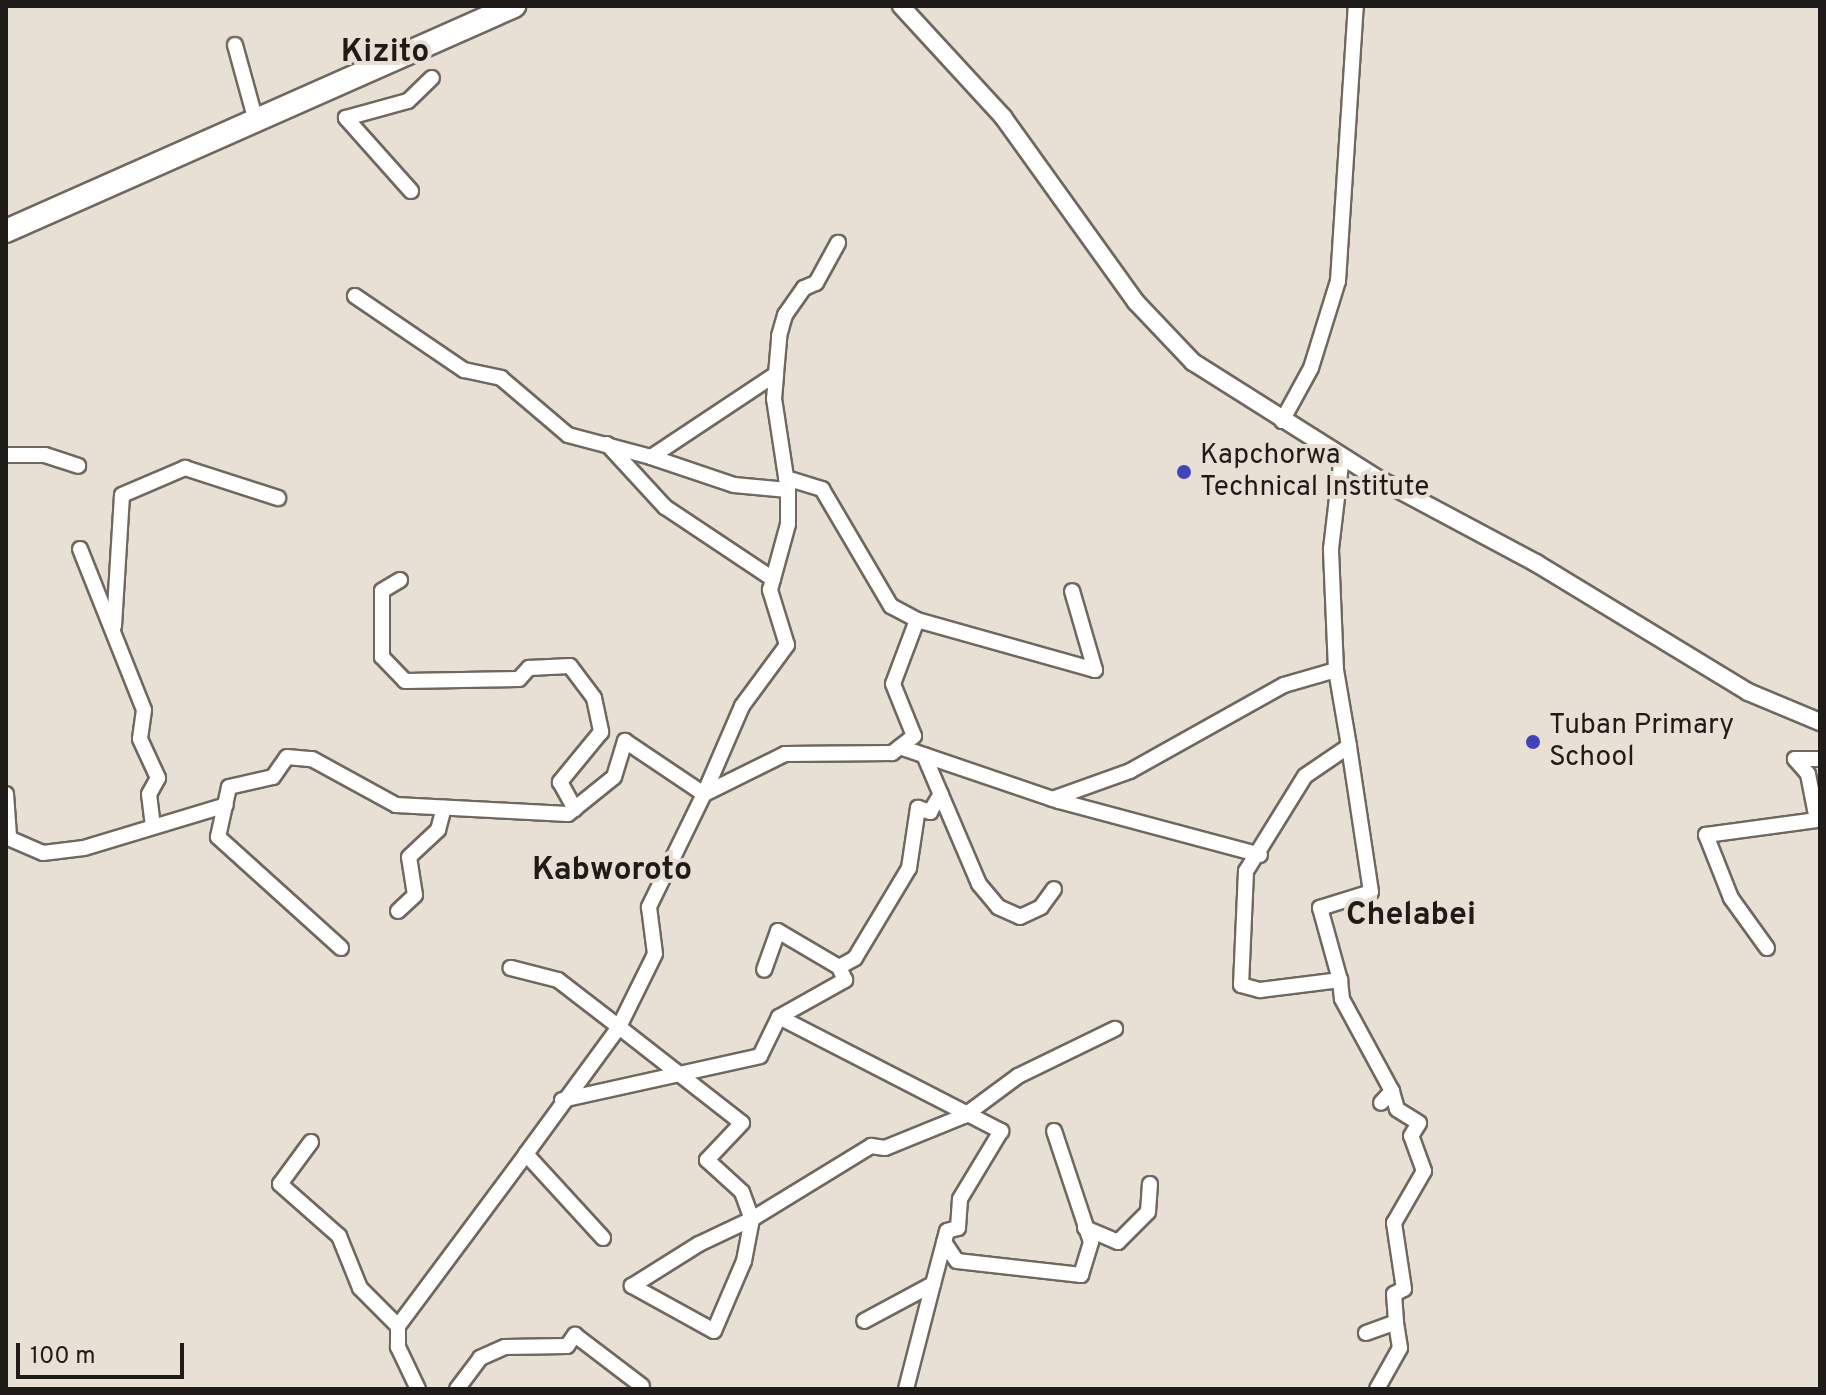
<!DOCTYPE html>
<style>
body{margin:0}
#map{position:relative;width:1826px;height:1395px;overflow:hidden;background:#e8dfd5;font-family:Overpass,sans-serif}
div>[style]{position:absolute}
.roads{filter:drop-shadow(2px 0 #70685f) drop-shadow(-2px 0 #70685f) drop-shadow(0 2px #70685f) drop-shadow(0 -2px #70685f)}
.minor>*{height:14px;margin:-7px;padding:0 7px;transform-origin:7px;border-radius:7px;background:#fff}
.tertiary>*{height:16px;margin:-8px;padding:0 8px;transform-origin:8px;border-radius:8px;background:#fff}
.primary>*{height:22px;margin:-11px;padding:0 11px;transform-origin:11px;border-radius:11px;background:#fff}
.dots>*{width:22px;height:22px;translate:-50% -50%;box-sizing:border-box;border:4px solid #e8dfd5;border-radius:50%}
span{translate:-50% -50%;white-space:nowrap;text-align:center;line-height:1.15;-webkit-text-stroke:8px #e8dfd5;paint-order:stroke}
.poi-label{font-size:28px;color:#1f1b18}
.left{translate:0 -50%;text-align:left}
.quarter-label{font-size:32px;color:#1f1b18;font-weight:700}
.frame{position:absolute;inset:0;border:8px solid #1f1b18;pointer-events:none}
.scale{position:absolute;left:16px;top:1343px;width:168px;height:36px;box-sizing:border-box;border:4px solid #1f1b18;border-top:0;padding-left:10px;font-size:24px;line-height:28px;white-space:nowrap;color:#1f1b18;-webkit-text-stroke:6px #e8dfd5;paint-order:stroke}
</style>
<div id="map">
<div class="roads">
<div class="minor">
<div style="left:235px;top:45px;width:79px;rotate:74.6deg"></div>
<div style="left:411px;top:191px;width:98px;rotate:-131.7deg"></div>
<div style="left:346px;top:118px;width:64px;rotate:-15.3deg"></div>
<div style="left:408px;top:101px;width:33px;rotate:-44deg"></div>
<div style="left:355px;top:296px;width:132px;rotate:34.2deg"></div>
<div style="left:464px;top:370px;width:38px;rotate:12deg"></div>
<div style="left:501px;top:378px;width:88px;rotate:40.4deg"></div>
<div style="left:568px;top:435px;width:86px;rotate:14.8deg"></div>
<div style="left:776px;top:374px;width:150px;rotate:146.4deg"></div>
<div style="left:651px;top:457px;width:88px;rotate:18.6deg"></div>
<div style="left:734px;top:485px;width:54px;rotate:5.3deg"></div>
<div style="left:788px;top:490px;width:92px;rotate:-98.7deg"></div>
<div style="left:774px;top:399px;width:25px;rotate:-85deg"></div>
<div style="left:776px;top:374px;width:38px;rotate:-85deg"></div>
<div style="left:779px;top:336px;width:22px;rotate:-74deg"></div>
<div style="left:785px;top:315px;width:33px;rotate:-55deg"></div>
<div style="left:804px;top:288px;width:13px;rotate:-23deg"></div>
<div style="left:816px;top:283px;width:46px;rotate:-61.2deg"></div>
<div style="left:1282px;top:421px;width:60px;rotate:-61.3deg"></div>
<div style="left:1311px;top:368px;width:91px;rotate:-72.8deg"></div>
<div style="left:1338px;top:281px;width:276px;rotate:-86.3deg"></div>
<div style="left:607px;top:444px;width:86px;rotate:47.4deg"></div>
<div style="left:665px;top:507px;width:130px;rotate:33.7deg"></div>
<div style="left:6px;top:455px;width:39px"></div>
<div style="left:45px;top:455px;width:35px;rotate:18deg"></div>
<div style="left:786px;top:478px;width:38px;rotate:17deg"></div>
<div style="left:822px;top:489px;width:136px;rotate:59.5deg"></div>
<div style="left:891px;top:606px;width:30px;rotate:28deg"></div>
<div style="left:917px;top:620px;width:68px;rotate:110.6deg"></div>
<div style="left:893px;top:684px;width:56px;rotate:68deg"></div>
<div style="left:914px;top:736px;width:28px;rotate:142deg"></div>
<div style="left:892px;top:753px;width:107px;rotate:179.5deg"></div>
<div style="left:785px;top:754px;width:90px;rotate:153.7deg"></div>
<div style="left:704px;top:794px;width:96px;rotate:-66.6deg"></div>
<div style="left:742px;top:706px;width:76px;rotate:-53.6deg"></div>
<div style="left:787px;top:645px;width:58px;rotate:-107.2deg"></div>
<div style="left:770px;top:590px;width:68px;rotate:-74.7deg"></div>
<div style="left:788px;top:524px;width:34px;rotate:-90deg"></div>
<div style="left:80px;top:549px;width:173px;rotate:68.3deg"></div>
<div style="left:144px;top:710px;width:29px;rotate:98deg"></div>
<div style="left:140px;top:739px;width:43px;rotate:65.2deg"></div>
<div style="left:158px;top:778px;width:18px;rotate:119deg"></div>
<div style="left:149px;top:794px;width:33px;rotate:83deg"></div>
<div style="left:400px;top:580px;width:21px;rotate:149deg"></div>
<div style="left:382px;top:591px;width:66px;rotate:90deg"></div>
<div style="left:382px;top:657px;width:33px;rotate:46deg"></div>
<div style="left:405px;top:681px;width:114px;rotate:-1deg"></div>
<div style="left:519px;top:679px;width:15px;rotate:-48deg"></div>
<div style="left:529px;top:668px;width:41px;rotate:-2.8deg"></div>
<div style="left:570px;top:666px;width:40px;rotate:53deg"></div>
<div style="left:594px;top:698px;width:35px;rotate:78deg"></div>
<div style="left:601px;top:732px;width:65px;rotate:129.4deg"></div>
<div style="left:560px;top:782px;width:31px;rotate:61deg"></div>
<div style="left:917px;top:620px;width:185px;rotate:15.7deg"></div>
<div style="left:1095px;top:670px;width:82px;rotate:-106.2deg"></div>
<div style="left:114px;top:626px;width:131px;rotate:-86.5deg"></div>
<div style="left:122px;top:495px;width:69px;rotate:-23.2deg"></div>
<div style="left:185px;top:468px;width:98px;rotate:17.9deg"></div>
<div style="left:1336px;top:670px;width:121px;rotate:-92.4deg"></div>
<div style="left:1331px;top:549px;width:94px;rotate:-83.3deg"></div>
<div style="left:900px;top:747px;width:168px;rotate:18.8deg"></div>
<div style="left:1059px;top:801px;width:208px;rotate:15deg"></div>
<div style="left:924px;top:755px;width:140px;rotate:66.9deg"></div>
<div style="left:979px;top:884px;width:30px;rotate:50deg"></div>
<div style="left:998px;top:907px;width:24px;rotate:24deg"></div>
<div style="left:1020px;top:917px;width:23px;rotate:-25deg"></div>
<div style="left:1041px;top:907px;width:22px;rotate:-54deg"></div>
<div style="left:6px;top:794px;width:42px;rotate:85.9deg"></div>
<div style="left:1052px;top:799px;width:83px;rotate:-19.7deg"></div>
<div style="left:1130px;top:771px;width:176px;rotate:-29.2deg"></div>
<div style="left:1284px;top:685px;width:54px;rotate:-16.1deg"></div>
<div style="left:1336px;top:670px;width:77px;rotate:80.3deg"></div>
<div style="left:1349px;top:746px;width:53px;rotate:145.7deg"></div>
<div style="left:1305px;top:776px;width:112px;rotate:121.8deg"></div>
<div style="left:1246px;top:871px;width:114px;rotate:92.5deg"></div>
<div style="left:1241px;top:985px;width:20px;rotate:15deg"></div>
<div style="left:1260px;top:990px;width:81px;rotate:-7.1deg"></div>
<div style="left:1340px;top:980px;width:75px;rotate:-105.5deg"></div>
<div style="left:1320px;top:908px;width:53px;rotate:-17.4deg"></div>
<div style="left:1371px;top:892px;width:148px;rotate:-98.6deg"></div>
<div style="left:6px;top:837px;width:40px;rotate:23.4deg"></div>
<div style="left:43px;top:853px;width:41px;rotate:-7deg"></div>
<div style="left:84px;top:848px;width:148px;rotate:-16.8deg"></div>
<div style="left:398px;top:911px;width:23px;rotate:-43deg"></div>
<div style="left:415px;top:895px;width:38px;rotate:-99deg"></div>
<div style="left:409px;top:857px;width:40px;rotate:-43deg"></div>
<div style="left:438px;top:830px;width:23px;rotate:-75deg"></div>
<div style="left:341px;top:948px;width:166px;rotate:-137.9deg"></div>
<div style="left:218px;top:837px;width:51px;rotate:-77.6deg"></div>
<div style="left:229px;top:787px;width:45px;rotate:-12.8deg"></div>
<div style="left:273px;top:777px;width:24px;rotate:-55deg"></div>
<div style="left:287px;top:757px;width:25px;rotate:5deg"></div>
<div style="left:312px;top:759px;width:96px;rotate:28.7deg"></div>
<div style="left:396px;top:805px;width:172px;rotate:3deg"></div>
<div style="left:568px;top:814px;width:59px;rotate:-38.8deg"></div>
<div style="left:614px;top:777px;width:38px;rotate:-73deg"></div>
<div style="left:625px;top:741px;width:95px;rotate:33.9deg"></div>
<div style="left:704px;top:794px;width:126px;rotate:116deg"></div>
<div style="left:649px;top:907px;width:47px;rotate:82.7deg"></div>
<div style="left:655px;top:954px;width:81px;rotate:116.3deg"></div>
<div style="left:619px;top:1027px;width:77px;rotate:-142.4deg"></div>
<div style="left:558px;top:980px;width:49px;rotate:-165.7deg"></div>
<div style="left:1767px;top:948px;width:62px;rotate:-125.8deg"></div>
<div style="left:1731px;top:898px;width:68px;rotate:-111.6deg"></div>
<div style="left:1706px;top:835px;width:112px;rotate:-7.7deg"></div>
<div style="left:1817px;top:820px;width:47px;rotate:-101.1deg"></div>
<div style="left:1808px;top:774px;width:20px;rotate:-131deg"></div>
<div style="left:1795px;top:759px;width:25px"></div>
<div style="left:839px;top:967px;width:18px;rotate:-29deg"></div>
<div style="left:855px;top:958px;width:105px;rotate:-59deg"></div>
<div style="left:909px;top:868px;width:61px;rotate:-81.5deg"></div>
<div style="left:918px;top:808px;width:13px;rotate:18deg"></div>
<div style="left:930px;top:812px;width:21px;rotate:-59deg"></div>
<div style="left:1340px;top:980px;width:19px;rotate:84deg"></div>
<div style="left:1342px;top:999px;width:105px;rotate:61.5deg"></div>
<div style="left:1392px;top:1091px;width:16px;rotate:133deg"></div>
<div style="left:779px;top:1017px;width:250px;rotate:27.2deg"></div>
<div style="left:1001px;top:1131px;width:79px;rotate:121.1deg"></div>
<div style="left:960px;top:1199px;width:29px;rotate:94deg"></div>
<div style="left:958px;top:1228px;width:11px;rotate:165deg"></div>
<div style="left:947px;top:1231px;width:55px;rotate:104.8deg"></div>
<div style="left:933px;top:1284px;width:78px;rotate:151.8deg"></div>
<div style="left:562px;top:1100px;width:203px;rotate:-12.5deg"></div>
<div style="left:760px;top:1056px;width:43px;rotate:-64deg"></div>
<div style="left:779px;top:1017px;width:76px;rotate:-29.3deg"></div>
<div style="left:845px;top:980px;width:14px;rotate:-115deg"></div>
<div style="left:839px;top:967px;width:71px;rotate:-149.5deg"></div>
<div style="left:778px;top:931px;width:41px;rotate:109.7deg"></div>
<div style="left:311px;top:1142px;width:52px;rotate:126.4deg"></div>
<div style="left:280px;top:1184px;width:79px;rotate:41.4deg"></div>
<div style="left:339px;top:1236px;width:56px;rotate:68deg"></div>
<div style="left:360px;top:1288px;width:54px;rotate:45deg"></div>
<div style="left:1085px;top:1228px;width:36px;rotate:23deg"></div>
<div style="left:1118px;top:1242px;width:42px;rotate:-45deg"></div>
<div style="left:1148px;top:1212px;width:28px;rotate:-86deg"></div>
<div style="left:603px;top:1238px;width:114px;rotate:-132.5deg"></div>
<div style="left:526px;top:1154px;width:157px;rotate:-53.8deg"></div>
<div style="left:619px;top:1027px;width:156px;rotate:38deg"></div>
<div style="left:742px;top:1123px;width:51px;rotate:133.4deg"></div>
<div style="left:707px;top:1160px;width:47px;rotate:42.4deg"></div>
<div style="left:742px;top:1192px;width:29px;rotate:70deg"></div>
<div style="left:752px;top:1219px;width:43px;rotate:100.8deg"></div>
<div style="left:744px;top:1261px;width:76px;rotate:113.2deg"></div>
<div style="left:714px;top:1331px;width:94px;rotate:-151.2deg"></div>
<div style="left:632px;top:1286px;width:79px;rotate:-32.1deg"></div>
<div style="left:699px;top:1244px;width:59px;rotate:-25.3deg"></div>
<div style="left:752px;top:1219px;width:140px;rotate:-31.5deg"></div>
<div style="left:871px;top:1146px;width:14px;rotate:8deg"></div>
<div style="left:885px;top:1148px;width:85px;rotate:-22.1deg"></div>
<div style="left:964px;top:1116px;width:67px;rotate:-36.5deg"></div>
<div style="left:1018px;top:1076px;width:108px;rotate:-25.9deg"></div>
<div style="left:944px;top:1242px;width:23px;rotate:56deg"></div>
<div style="left:957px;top:1261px;width:125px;rotate:6.4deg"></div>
<div style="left:1081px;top:1275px;width:34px;rotate:-73deg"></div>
<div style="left:1091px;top:1242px;width:117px;rotate:-108.4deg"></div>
<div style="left:1366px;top:1333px;width:32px;rotate:-20deg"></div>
<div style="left:1396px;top:1322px;width:28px;rotate:-94deg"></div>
<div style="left:1394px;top:1294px;width:11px;rotate:-27deg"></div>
<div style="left:1404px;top:1289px;width:67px;rotate:-98.6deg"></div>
<div style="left:1394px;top:1223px;width:60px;rotate:-60deg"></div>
<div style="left:1424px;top:1171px;width:37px;rotate:-110deg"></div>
<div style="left:1411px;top:1136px;width:15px;rotate:-58deg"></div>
<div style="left:1419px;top:1123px;width:26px;rotate:-148deg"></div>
<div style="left:1397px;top:1109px;width:19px;rotate:-106deg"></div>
<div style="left:418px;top:1389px;width:47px;rotate:-115.5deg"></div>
<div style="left:398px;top:1347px;width:21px;rotate:-90deg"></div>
<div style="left:398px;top:1326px;width:214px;rotate:-53.3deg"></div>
<div style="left:457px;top:1389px;width:39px;rotate:-53deg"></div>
<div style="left:480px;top:1358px;width:27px;rotate:-24deg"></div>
<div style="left:505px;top:1347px;width:62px;rotate:-0.9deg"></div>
<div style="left:567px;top:1346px;width:14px;rotate:-54deg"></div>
<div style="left:575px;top:1335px;width:84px;rotate:37.3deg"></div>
<div style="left:906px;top:1389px;width:108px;rotate:-75.6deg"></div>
<div style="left:1377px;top:1389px;width:47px;rotate:-60.7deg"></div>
<div style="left:1400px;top:1348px;width:26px;rotate:-99deg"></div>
</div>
<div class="tertiary">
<div style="left:901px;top:6px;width:151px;rotate:47.4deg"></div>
<div style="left:1003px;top:117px;width:228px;rotate:54.3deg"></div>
<div style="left:1136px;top:302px;width:83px;rotate:46.5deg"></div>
<div style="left:1193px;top:362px;width:213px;rotate:32.3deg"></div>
<div style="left:1373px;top:476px;width:185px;rotate:28.1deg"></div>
<div style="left:1536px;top:563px;width:248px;rotate:31.3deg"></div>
<div style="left:1748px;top:692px;width:78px;rotate:22.6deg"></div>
</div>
<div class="primary">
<div style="left:6px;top:231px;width:556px;rotate:-23.89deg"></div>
</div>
</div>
<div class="dots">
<div style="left:1184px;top:472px;background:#4442b8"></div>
<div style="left:1533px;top:742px;background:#4442b8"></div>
</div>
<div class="poi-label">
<span class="left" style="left:1200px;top:472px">Kapchorwa<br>Technical Institute</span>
<span class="left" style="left:1549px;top:742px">Tuban Primary<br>School</span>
</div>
<div class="quarter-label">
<span style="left:385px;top:53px">Kizito</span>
<span style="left:612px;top:871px">Kabworoto</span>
<span style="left:1411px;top:916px">Chelabei</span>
</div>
<div class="frame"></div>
<div class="scale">100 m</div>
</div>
